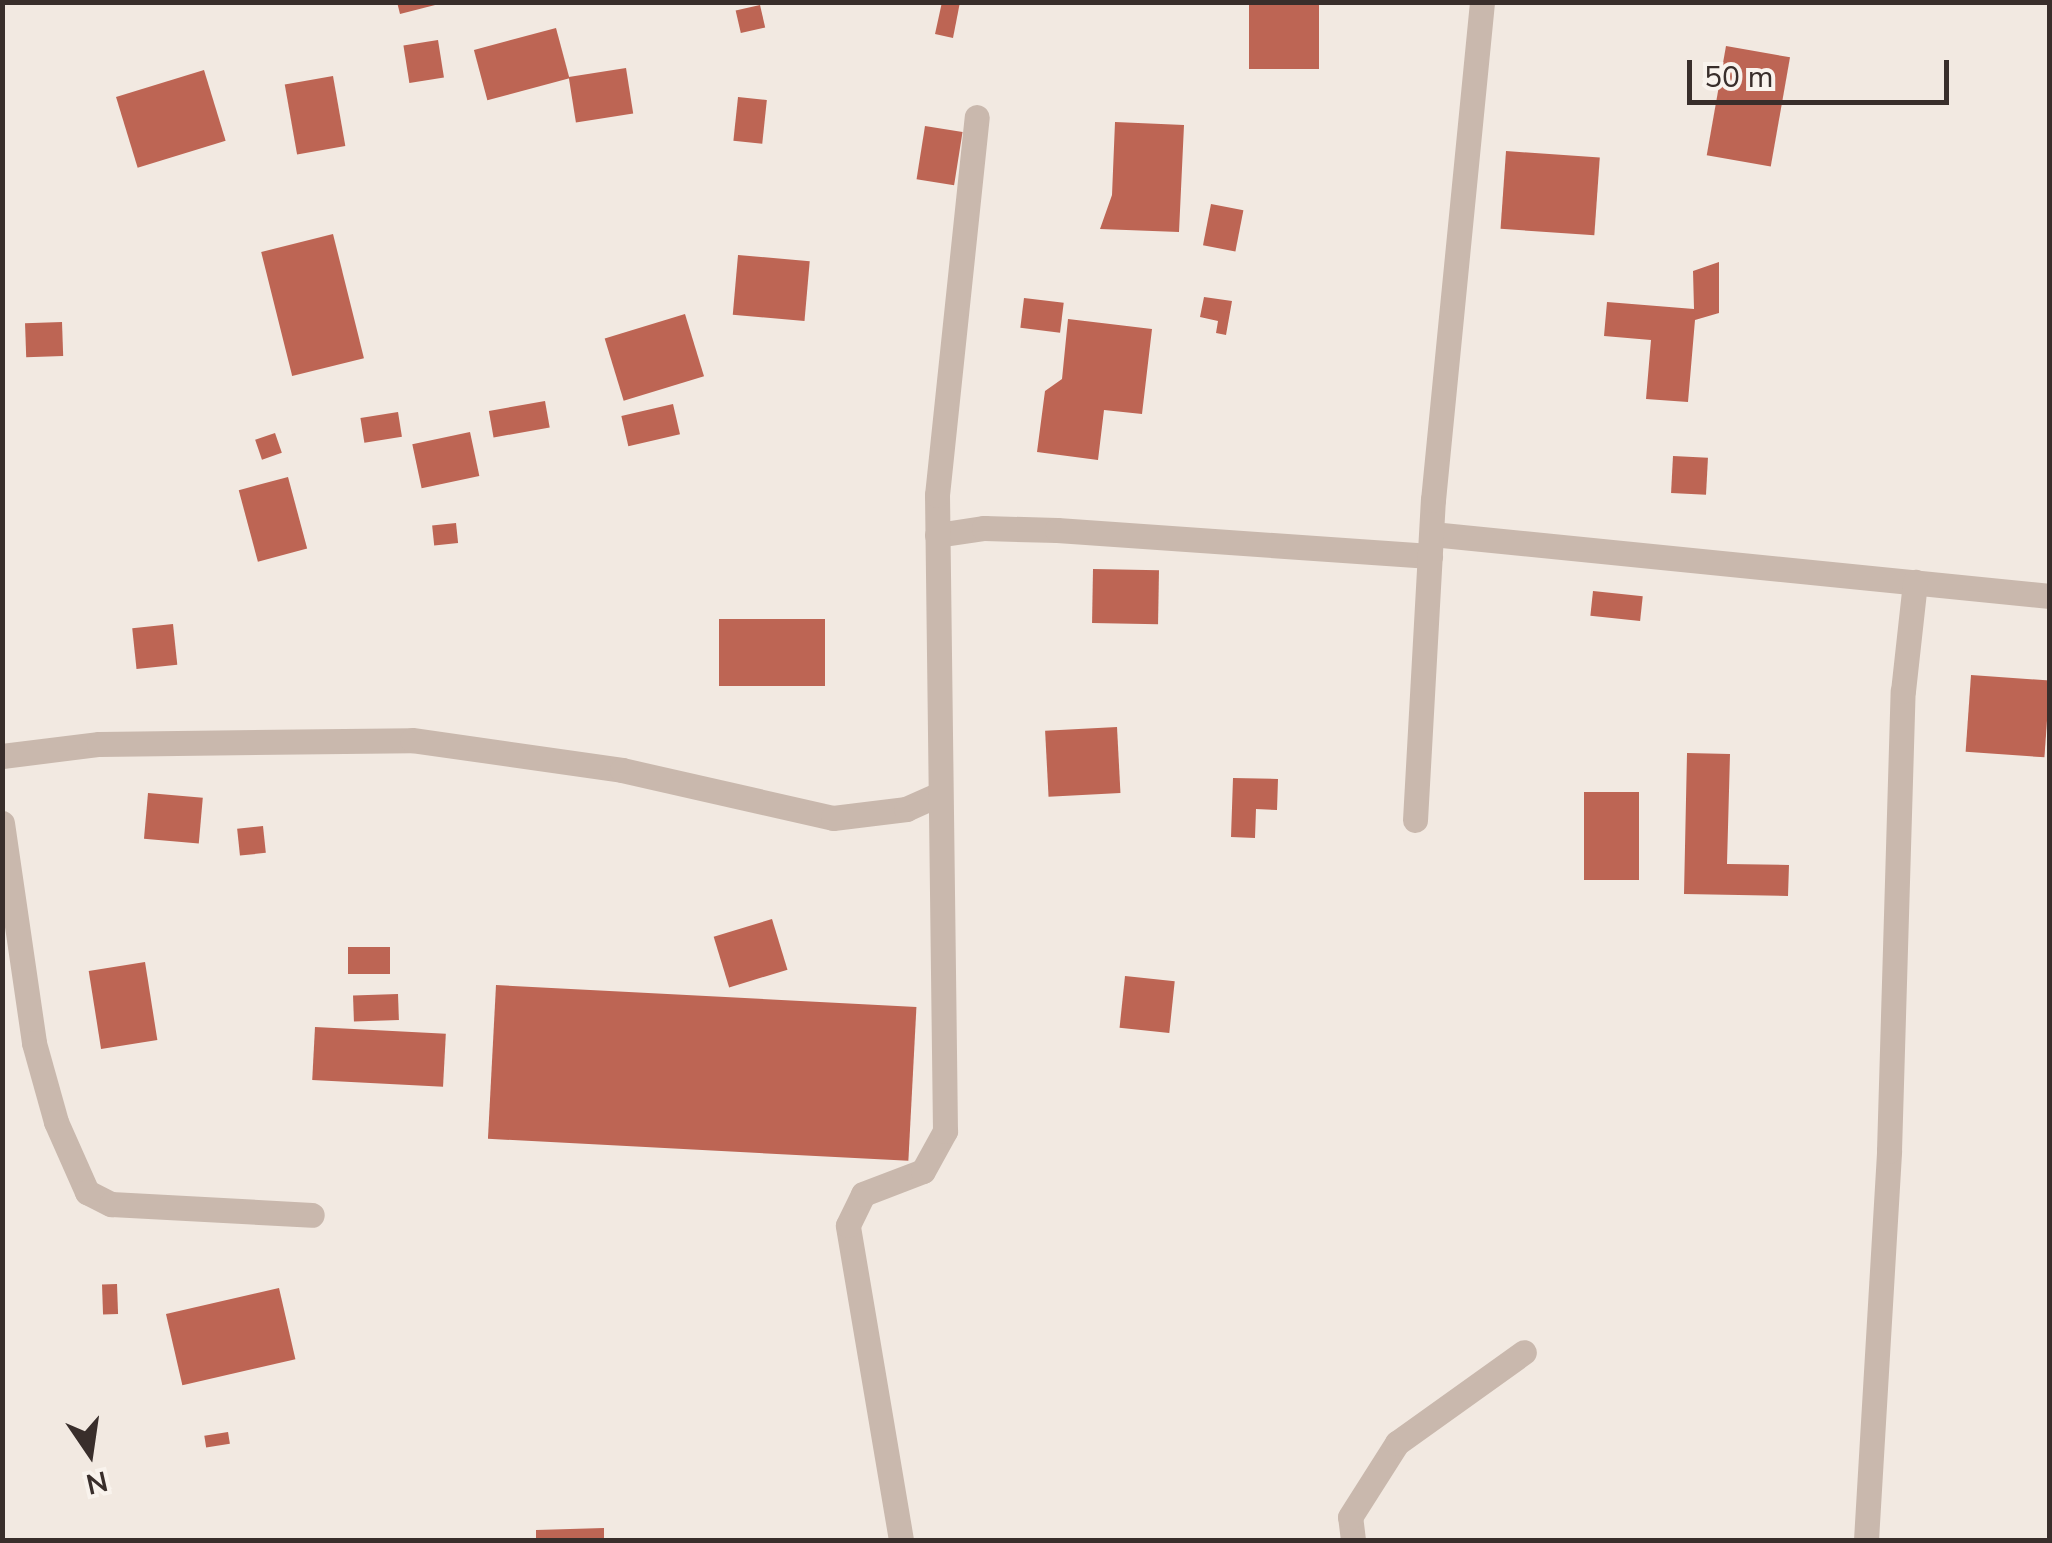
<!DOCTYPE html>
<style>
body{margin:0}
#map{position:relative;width:2052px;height:1543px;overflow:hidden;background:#f2e9e1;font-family:"Nunito Sans",sans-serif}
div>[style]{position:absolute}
.building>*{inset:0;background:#bd6554;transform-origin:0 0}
.minor>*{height:25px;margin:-12.5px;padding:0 12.5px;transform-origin:12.5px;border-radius:12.5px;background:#c9b8ad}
span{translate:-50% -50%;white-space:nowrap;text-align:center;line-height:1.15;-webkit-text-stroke:8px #f9f3ed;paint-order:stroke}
.frame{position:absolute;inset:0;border:5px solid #392e2b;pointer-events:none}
.north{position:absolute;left:40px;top:1403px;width:100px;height:100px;-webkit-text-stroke:8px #f9f3ed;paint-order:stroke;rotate:167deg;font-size:28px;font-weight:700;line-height:40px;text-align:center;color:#392e2b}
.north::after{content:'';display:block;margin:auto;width:35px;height:45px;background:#392e2b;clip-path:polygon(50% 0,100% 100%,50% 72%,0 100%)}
.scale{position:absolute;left:1687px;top:60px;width:262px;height:45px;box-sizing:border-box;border:5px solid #392e2b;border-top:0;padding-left:12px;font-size:30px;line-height:35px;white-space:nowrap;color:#392e2b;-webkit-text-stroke:8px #f9f3ed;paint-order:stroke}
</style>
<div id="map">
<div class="building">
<div style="clip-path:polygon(397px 2px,439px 2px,439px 4px,400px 14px)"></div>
<div style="clip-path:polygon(942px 2px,960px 2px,953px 38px,935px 34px)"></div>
<div style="left:1249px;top:2px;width:70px;height:67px"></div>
<div style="left:760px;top:5px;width:23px;height:25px;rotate:77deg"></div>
<div style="left:556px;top:28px;width:52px;height:85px;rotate:75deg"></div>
<div style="left:438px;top:40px;width:38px;height:35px;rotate:81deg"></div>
<div style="left:1726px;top:46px;width:65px;height:111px;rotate:10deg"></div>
<div style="left:626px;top:68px;width:46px;height:58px;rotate:81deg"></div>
<div style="left:204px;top:70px;width:74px;height:92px;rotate:73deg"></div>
<div style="left:333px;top:76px;width:71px;height:49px;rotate:80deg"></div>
<div style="left:738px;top:97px;width:29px;height:44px;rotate:6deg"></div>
<div style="clip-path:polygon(1115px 122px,1184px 125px,1179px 232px,1100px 229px,1112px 195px)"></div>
<div style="left:925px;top:126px;width:38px;height:54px;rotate:9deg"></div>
<div style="left:1506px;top:151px;width:94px;height:78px;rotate:4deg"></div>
<div style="left:1211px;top:204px;width:33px;height:42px;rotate:11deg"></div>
<div style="left:333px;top:234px;width:128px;height:74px;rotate:76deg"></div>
<div style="left:738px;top:255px;width:72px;height:60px;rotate:5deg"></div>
<div style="clip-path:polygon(1719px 262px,1719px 313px,1695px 320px,1688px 402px,1646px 399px,1651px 340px,1604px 336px,1607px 302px,1694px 309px,1693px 271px)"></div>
<div style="clip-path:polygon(1204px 297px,1232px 301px,1226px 335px,1216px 333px,1218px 321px,1200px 317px)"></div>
<div style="left:1024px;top:298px;width:40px;height:30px;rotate:7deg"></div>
<div style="left:685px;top:314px;width:65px;height:84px;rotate:73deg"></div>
<div style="clip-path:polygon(1068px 319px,1152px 329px,1142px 414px,1104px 410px,1098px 460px,1037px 452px,1045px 391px,1062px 379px)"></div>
<div style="left:62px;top:322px;width:34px;height:37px;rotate:88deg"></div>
<div style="left:545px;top:401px;width:27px;height:57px;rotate:80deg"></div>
<div style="left:673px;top:404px;width:31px;height:53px;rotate:77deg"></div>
<div style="left:398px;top:412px;width:25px;height:38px;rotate:81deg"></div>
<div style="left:470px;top:432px;width:45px;height:59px;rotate:78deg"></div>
<div style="left:275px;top:433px;width:21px;height:21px;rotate:71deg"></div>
<div style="left:1673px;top:456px;width:35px;height:37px;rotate:3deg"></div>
<div style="left:288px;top:477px;width:74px;height:51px;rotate:75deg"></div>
<div style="left:456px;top:523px;width:20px;height:24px;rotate:84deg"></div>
<div style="left:1093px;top:569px;width:66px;height:54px;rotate:1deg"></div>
<div style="left:1593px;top:591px;width:50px;height:25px;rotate:6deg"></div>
<div style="left:719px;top:619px;width:106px;height:67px"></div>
<div style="left:173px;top:624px;width:41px;height:41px;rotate:84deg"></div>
<div style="left:1971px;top:675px;width:79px;height:77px;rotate:4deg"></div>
<div style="left:1117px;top:727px;width:66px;height:72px;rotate:87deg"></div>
<div style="clip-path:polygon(1687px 753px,1730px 754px,1727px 864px,1789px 865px,1788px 896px,1684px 894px)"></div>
<div style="clip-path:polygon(1233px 778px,1278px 779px,1277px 810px,1256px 809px,1255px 838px,1231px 837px)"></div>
<div style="left:1584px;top:792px;width:55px;height:88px"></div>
<div style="left:148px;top:793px;width:55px;height:46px;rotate:5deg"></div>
<div style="left:263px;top:826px;width:27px;height:26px;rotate:84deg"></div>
<div style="left:772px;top:919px;width:53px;height:61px;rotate:73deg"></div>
<div style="left:348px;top:947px;width:42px;height:27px"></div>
<div style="left:145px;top:962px;width:79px;height:57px;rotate:81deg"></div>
<div style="left:1125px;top:976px;width:50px;height:52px;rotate:6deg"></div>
<div style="left:496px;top:985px;width:421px;height:154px;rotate:3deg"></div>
<div style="left:398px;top:994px;width:26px;height:45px;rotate:88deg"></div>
<div style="left:315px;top:1027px;width:131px;height:53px;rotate:3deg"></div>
<div style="left:117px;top:1284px;width:30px;height:15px;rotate:88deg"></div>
<div style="left:279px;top:1288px;width:73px;height:116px;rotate:77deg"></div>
<div style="left:228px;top:1432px;width:12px;height:24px;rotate:81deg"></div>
<div style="clip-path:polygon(604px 1528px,604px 1540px,536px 1540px,536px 1530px)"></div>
</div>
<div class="minor">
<div style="left:1432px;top:534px;width:621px;rotate:5.73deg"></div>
<div style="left:937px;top:535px;width:48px;rotate:-8.5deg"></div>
<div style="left:984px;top:528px;width:73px;rotate:1.6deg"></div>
<div style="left:1057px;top:530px;width:374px;rotate:4deg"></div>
<div style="left:2px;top:756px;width:98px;rotate:-7.1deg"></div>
<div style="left:99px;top:744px;width:313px;rotate:-0.7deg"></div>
<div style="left:412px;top:740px;width:212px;rotate:8.1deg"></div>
<div style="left:622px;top:770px;width:216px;rotate:12.8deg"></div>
<div style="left:833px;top:818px;width:74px;rotate:-7deg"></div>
<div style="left:906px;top:809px;width:37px;rotate:-24deg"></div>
<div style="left:1415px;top:820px;width:321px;rotate:-86.8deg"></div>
<div style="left:1433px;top:500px;width:500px;rotate:-84.38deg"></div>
<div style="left:2px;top:823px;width:222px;rotate:81.7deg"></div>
<div style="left:34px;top:1043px;width:82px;rotate:74.4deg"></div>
<div style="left:56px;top:1122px;width:77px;rotate:66.1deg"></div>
<div style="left:87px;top:1192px;width:27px;rotate:27deg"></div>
<div style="left:111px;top:1204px;width:201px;rotate:3.1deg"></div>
<div style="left:901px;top:1540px;width:319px;rotate:-99.6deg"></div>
<div style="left:848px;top:1225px;width:34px;rotate:-64deg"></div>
<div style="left:863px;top:1194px;width:64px;rotate:-21deg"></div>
<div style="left:923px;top:1171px;width:46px;rotate:-61.2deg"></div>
<div style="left:945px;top:1131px;width:636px;rotate:-90.72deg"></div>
<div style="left:937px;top:495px;width:380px;rotate:-84deg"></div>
<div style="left:1353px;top:1540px;width:23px;rotate:-97deg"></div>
<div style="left:1350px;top:1517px;width:88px;rotate:-57.6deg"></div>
<div style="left:1397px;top:1443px;width:156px;rotate:-35.6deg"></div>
<div style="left:1866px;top:1540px;width:390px;rotate:-86.6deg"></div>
<div style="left:1889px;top:1151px;width:460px;rotate:-88.3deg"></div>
<div style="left:1903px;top:691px;width:110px;rotate:-83.7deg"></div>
</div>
<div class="frame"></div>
<div class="north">N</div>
<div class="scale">50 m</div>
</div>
